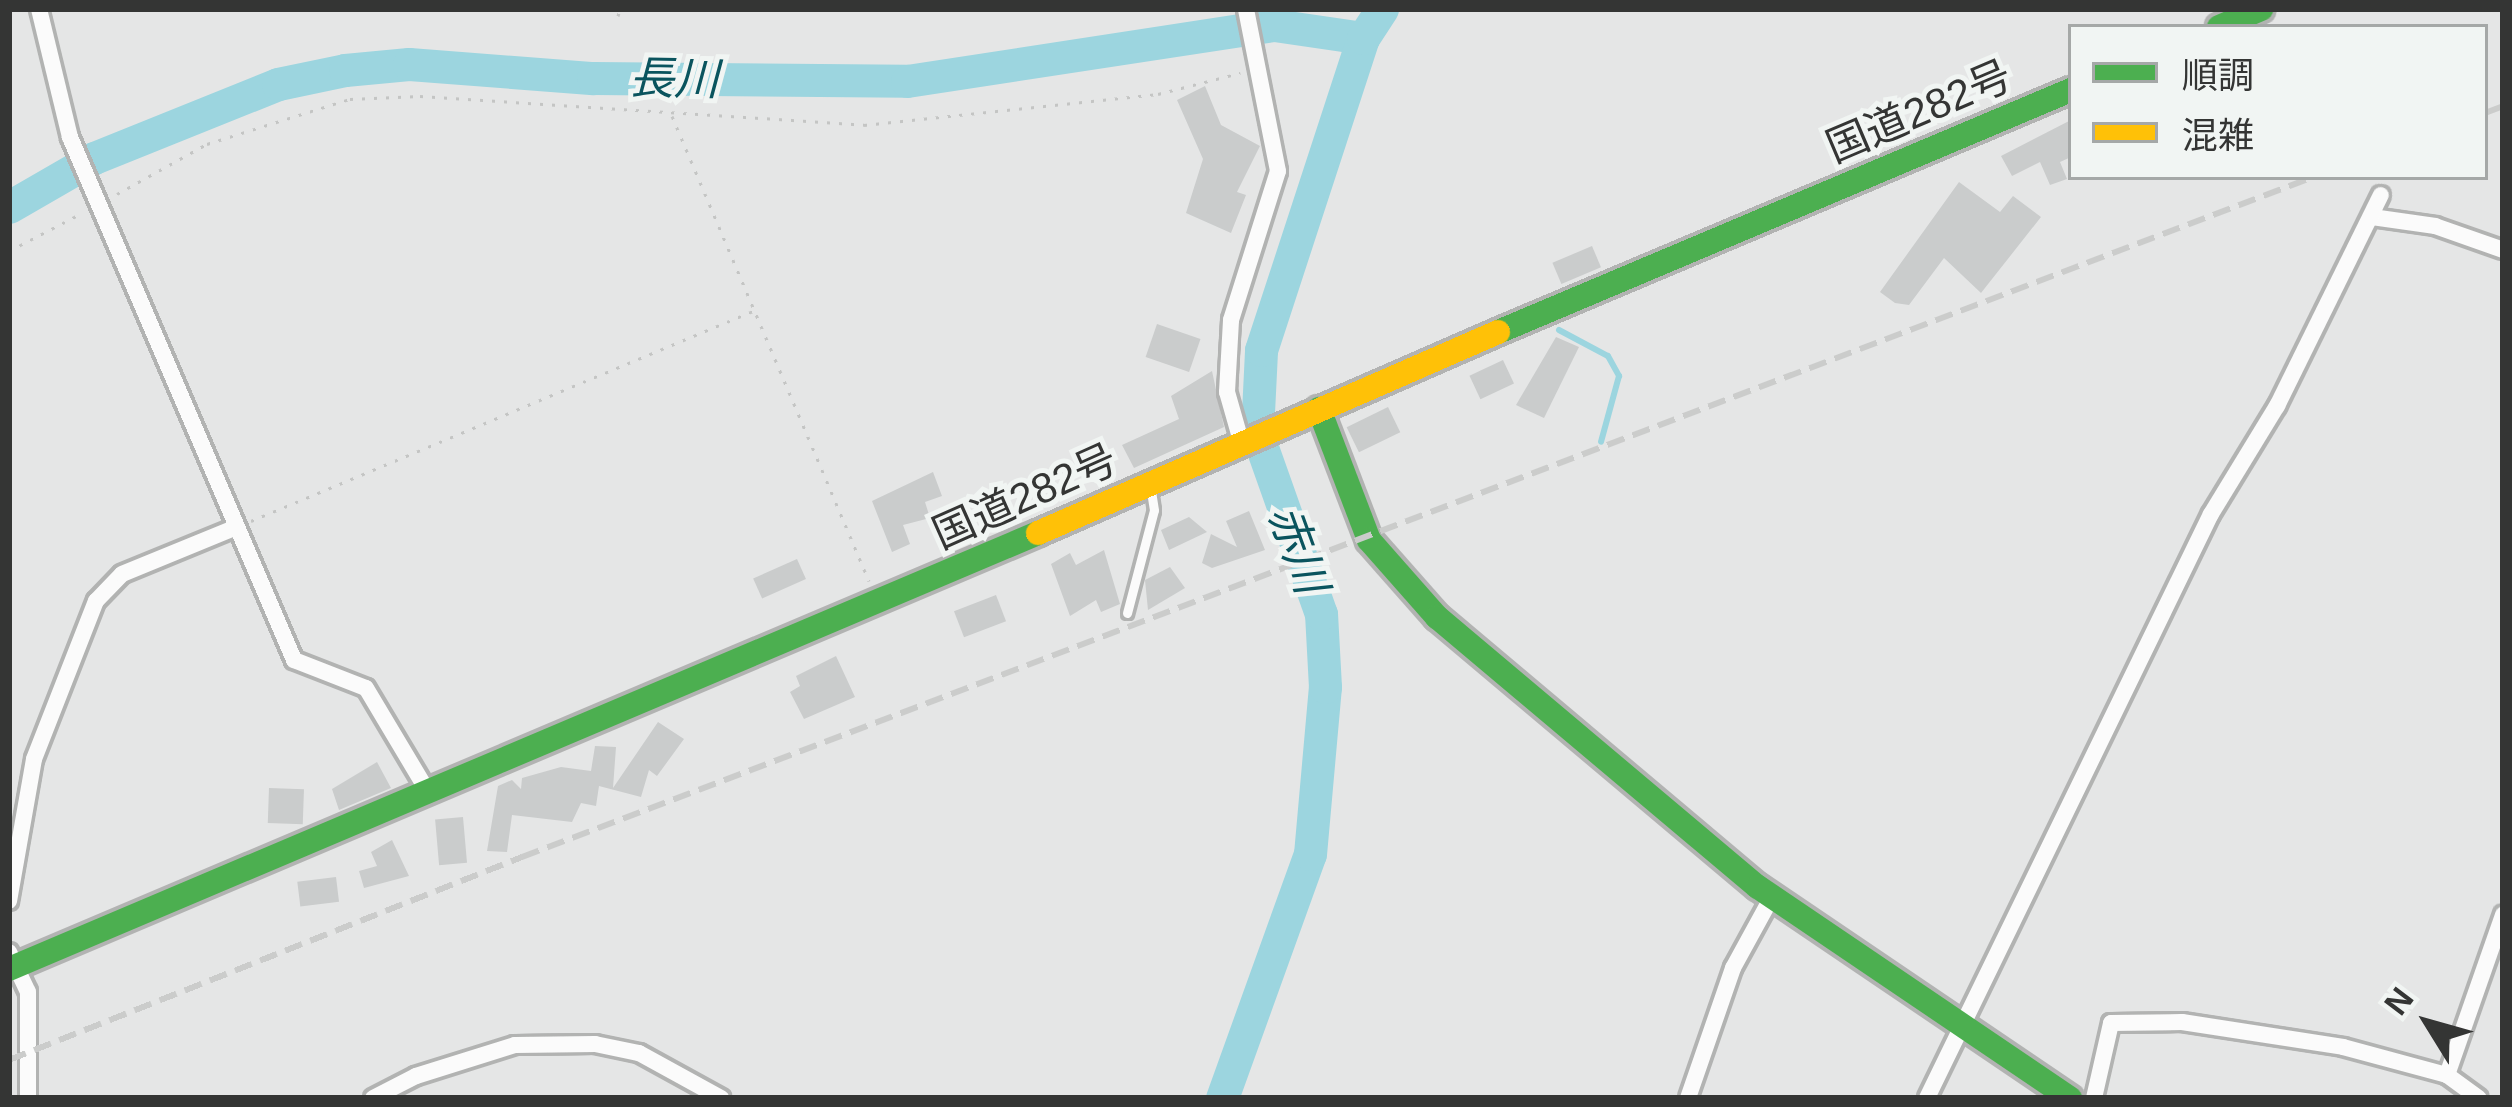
<!DOCTYPE html>
<meta charset="utf-8">
<style>
body{margin:0}
#map{position:relative;width:2512px;height:1107px;overflow:hidden;background:#e5e6e6;font-family:Arial,"Noto Sans JP",sans-serif}
div>[style]{position:absolute}
.stream>*{height:6px;margin:-3px;padding:0 3px;transform-origin:3px;border-radius:3px;background:#9cd5df}
.river>*{height:33px;margin:-16.5px;padding:0 16.5px;transform-origin:16.5px;border-radius:16.5px;background:#9cd5df}
.building>*{inset:0;background:#cacccc;transform-origin:0 0}
.path>*{height:3px;margin-top:-1.5px;transform-origin:0;background:repeating-linear-gradient(90deg,#c4c5c4 0 3px,transparent 0 12px)}
.roads{filter:drop-shadow(3px 0 #b2b3b2) drop-shadow(-3px 0 #b2b3b2) drop-shadow(0 3px #b2b3b2) drop-shadow(0 -3px #b2b3b2)}
.lane>*{height:9px;margin:-4.5px;padding:0 4.5px;transform-origin:4.5px;border-radius:4.5px;background:#fbfbfb}
.street>*{height:16px;margin:-8px;padding:0 8px;transform-origin:8px;border-radius:8px;background:#fbfbfb}
.fast>*{height:24px;margin:-12px;padding:0 12px;transform-origin:12px;border-radius:12px;background:#4caf50}
.slow>*{height:24px;margin:-12px;padding:0 12px;transform-origin:12px;border-radius:12px;background:#ffc107}
.rail>*{height:6px;margin-top:-3px;transform-origin:0;background:repeating-linear-gradient(90deg,#cbcccb 0 18px,transparent 0 27px)}
span{translate:-50% -50%;white-space:nowrap;text-align:center;line-height:1.15;-webkit-text-stroke:10px #f1f5f3;paint-order:stroke}
.street-label{font-size:42px;color:#343534}
.water-label{font-size:45px;color:#0a545e;font-style:italic}
.frame{position:absolute;inset:0;border:12px solid #343534;pointer-events:none}
.legend{position:absolute;left:2068px;top:24px;width:420px;height:156px;box-sizing:border-box;background:#f1f5f3;border:3px solid #a5a8a7;margin:0;padding:15px 21px;list-style:none;font-size:36px;color:#343534}
.legend li{display:flex;align-items:center;gap:24px;height:60px}
.legend b{width:60px;border:3px solid #a5a8a7}
.north{position:absolute;left:2368px;top:963px;width:120px;height:120px;-webkit-text-stroke:9px #f1f5f3;paint-order:stroke;rotate:307deg;font-size:33px;font-weight:700;line-height:48px;text-align:center;color:#343534}
.north::after{content:'';display:block;margin:auto;width:42px;height:54px;background:#343534;clip-path:polygon(50% 0,100% 100%,50% 72%,0 100%)}
</style>
<div id="map">
<div class="stream">
<div style="left:1559px;top:330px;width:55px;rotate:28deg"></div>
<div style="left:1608px;top:356px;width:23px;rotate:61deg"></div>
<div style="left:1619px;top:376px;width:68px;rotate:105.3deg"></div>
</div>
<div class="river">
<div style="left:9px;top:207px;width:98px;rotate:-30deg"></div>
<div style="left:94px;top:158px;width:198px;rotate:-21.9deg"></div>
<div style="left:278px;top:84px;width:68px;rotate:-11.8deg"></div>
<div style="left:345px;top:70px;width:64px;rotate:-5.4deg"></div>
<div style="left:409px;top:64px;width:185px;rotate:4.4deg"></div>
<div style="left:593px;top:78px;width:314px;rotate:0.5deg"></div>
<div style="left:907px;top:81px;width:371px;rotate:-8.7deg"></div>
<div style="left:1274px;top:25px;width:90px;rotate:8.3deg"></div>
<div style="left:1222px;top:1098px;width:259px;rotate:-70.2deg"></div>
<div style="left:1310px;top:854px;width:168px;rotate:-84.9deg"></div>
<div style="left:1325px;top:687px;width:73px;rotate:-93.1deg"></div>
<div style="left:1321px;top:614px;width:192px;rotate:-109.5deg"></div>
<div style="left:1257px;top:433px;width:83px;rotate:-87.2deg"></div>
<div style="left:1261px;top:350px;width:328px;rotate:-71.9deg"></div>
<div style="left:1363px;top:38px;width:35px;rotate:-57deg"></div>
</div>
<div class="building">
<div style="clip-path:polygon(1205px 86px,1221px 125px,1260px 146px,1237px 192px,1246px 195px,1231px 233px,1186px 213px,1203px 159px,1177px 100px)"></div>
<div style="clip-path:polygon(2071px 120px,2071px 157px,2060px 162px,2067px 179px,2050px 185px,2040px 162px,2012px 176px,2001px 156px)"></div>
<div style="clip-path:polygon(1959px 182px,2000px 212px,2013px 196px,2041px 217px,1981px 293px,1944px 258px,1909px 305px,1895px 303px,1880px 292px)"></div>
<div style="left:1592px;top:246px;width:23px;height:43px;rotate:67deg"></div>
<div style="left:1157px;top:324px;width:46px;height:35px;rotate:19deg"></div>
<div style="clip-path:polygon(1556px 337px,1579px 347px,1544px 418px,1516px 405px)"></div>
<div style="left:1503px;top:360px;width:26px;height:37px;rotate:65deg"></div>
<div style="clip-path:polygon(1212px 371px,1224px 427px,1134px 468px,1122px 445px,1179px 419px,1171px 396px)"></div>
<div style="left:1388px;top:407px;width:28px;height:46px;rotate:64deg"></div>
<div style="clip-path:polygon(933px 472px,942px 496px,925px 502px,930px 518px,903px 525px,910px 544px,892px 552px,872px 501px)"></div>
<div style="clip-path:polygon(1249px 511px,1265px 550px,1212px 568px,1202px 563px,1211px 534px,1237px 547px,1226px 521px)"></div>
<div style="clip-path:polygon(1189px 517px,1207px 532px,1169px 550px,1161px 530px)"></div>
<div style="clip-path:polygon(1104px 550px,1120px 604px,1101px 612px,1096px 600px,1070px 616px,1051px 564px,1070px 553px,1076px 565px)"></div>
<div style="left:797px;top:559px;width:22px;height:48px;rotate:66deg"></div>
<div style="clip-path:polygon(1170px 567px,1185px 588px,1148px 610px,1145px 580px)"></div>
<div style="left:996px;top:595px;width:28px;height:45px;rotate:69deg"></div>
<div style="clip-path:polygon(836px 656px,855px 697px,804px 719px,790px 692px,800px 686px,796px 676px)"></div>
<div style="clip-path:polygon(658px 722px,684px 739px,657px 776px,649px 770px,641px 797px,599px 786px,596px 806px,581px 803px,572px 822px,512px 815px,507px 852px,487px 851px,498px 786px,512px 780px,521px 789px,522px 778px,561px 767px,591px 771px,595px 746px,616px 747px,613px 788px)"></div>
<div style="clip-path:polygon(377px 762px,391px 788px,339px 810px,332px 789px)"></div>
<div style="left:269px;top:788px;width:35px;height:35px;rotate:2deg"></div>
<div style="left:463px;top:817px;width:46px;height:28px;rotate:85deg"></div>
<div style="clip-path:polygon(392px 840px,409px 876px,364px 888px,359px 871px,377px 866px,371px 852px)"></div>
<div style="left:336px;top:877px;width:25px;height:39px;rotate:83deg"></div>
</div>
<div class="path">
<div style="left:618px;top:16px;width:7px;rotate:-74deg"></div>
<div style="left:672px;top:116px;width:505px;rotate:67.04deg"></div>
<div style="left:117px;top:194px;width:103px;rotate:-29.1deg"></div>
<div style="left:207px;top:144px;width:150px;rotate:-17.5deg"></div>
<div style="left:350px;top:99px;width:70px;rotate:-2.5deg"></div>
<div style="left:420px;top:96px;width:445px;rotate:3.7deg"></div>
<div style="left:864px;top:125px;width:296px;rotate:-6deg"></div>
<div style="left:1158px;top:94px;width:85px;rotate:-14.4deg"></div>
<div style="left:9px;top:251px;width:82px;rotate:-27.5deg"></div>
<div style="left:251px;top:521px;width:544px;rotate:-22.7deg"></div>
</div>
<div class="roads">
<div class="lane">
<div style="left:1127px;top:613px;width:106px;rotate:-75.3deg"></div>
<div style="left:1154px;top:510px;width:20px;rotate:-99deg"></div>
</div>
<div class="street">
<div style="left:39px;top:9px;width:132px;rotate:76.4deg"></div>
<div style="left:70px;top:137px;width:569px;rotate:66.81deg"></div>
<div style="left:294px;top:660px;width:77px;rotate:21.3deg"></div>
<div style="left:366px;top:688px;width:121px;rotate:59.2deg"></div>
<div style="left:2372px;top:217px;width:64px;rotate:8.1deg"></div>
<div style="left:2435px;top:226px;width:72px;rotate:19.4deg"></div>
<div style="left:1241px;top:441px;width:51px;rotate:-105.9deg"></div>
<div style="left:1227px;top:392px;width:72px;rotate:-86.8deg"></div>
<div style="left:1231px;top:320px;width:156px;rotate:-72.5deg"></div>
<div style="left:1278px;top:171px;width:165px;rotate:-101.2deg"></div>
<div style="left:9px;top:901px;width:144px;rotate:-80deg"></div>
<div style="left:34px;top:759px;width:170px;rotate:-68.6deg"></div>
<div style="left:96px;top:601px;width:37px;rotate:-46deg"></div>
<div style="left:122px;top:574px;width:121px;rotate:-22.3deg"></div>
<div style="left:9px;top:952px;width:44px;rotate:64.6deg"></div>
<div style="left:28px;top:992px;width:106px;rotate:90deg"></div>
<div style="left:2447px;top:1075px;width:170px;rotate:-70.7deg"></div>
<div style="left:373px;top:1098px;width:48px;rotate:-27.1deg"></div>
<div style="left:416px;top:1076px;width:104px;rotate:-17.4deg"></div>
<div style="left:515px;top:1045px;width:80px;rotate:-0.7deg"></div>
<div style="left:595px;top:1044px;width:45px;rotate:11.6deg"></div>
<div style="left:639px;top:1053px;width:94px;rotate:28.8deg"></div>
<div style="left:1688px;top:1098px;width:138px;rotate:-70.9deg"></div>
<div style="left:1733px;top:968px;width:83px;rotate:-61.3deg"></div>
<div style="left:1927px;top:1098px;width:649px;rotate:-64.07deg"></div>
<div style="left:2211px;top:514px;width:127px;rotate:-58.6deg"></div>
<div style="left:2277px;top:406px;width:235px;rotate:-63.8deg"></div>
<div style="left:2094px;top:1098px;width:77px;rotate:-77.2deg"></div>
<div style="left:2111px;top:1023px;width:71px;rotate:-0.8deg"></div>
<div style="left:2182px;top:1022px;width:163px;rotate:8.8deg"></div>
<div style="left:2343px;top:1047px;width:108px;rotate:15.1deg"></div>
<div style="left:2447px;top:1075px;width:39px;rotate:36deg"></div>
</div>
<div class="fast">
<div style="left:2219px;top:27px;width:46px;rotate:-23.2deg"></div>
<div style="left:1498px;top:332px;width:622px;rotate:-22.9deg"></div>
<div style="left:1319px;top:409px;width:140px;rotate:69.1deg"></div>
<div style="left:1369px;top:540px;width:103px;rotate:48.6deg"></div>
<div style="left:1437px;top:617px;width:419px;rotate:40.1deg"></div>
<div style="left:1758px;top:887px;width:377px;rotate:34.1deg"></div>
<div style="left:9px;top:969px;width:1118px;rotate:-22.96deg"></div>
</div>
<div class="slow">
<div style="left:1038px;top:533px;width:502px;rotate:-23.6deg"></div>
</div>
</div>
<div class="rail">
<div style="left:2485px;top:113px;width:19px;rotate:-21deg"></div>
<div style="left:9px;top:1060px;width:552px;rotate:-21.59deg"></div>
<div style="left:522px;top:857px;width:1916px;rotate:-20.79deg"></div>
</div>
<div class="street-label">
<span style="left:1919px;top:112px;rotate:-23deg">国道282号</span>
<span style="left:1025px;top:497px;rotate:-24deg">国道282号</span>
</div>
<div class="water-label">
<span style="left:674px;top:79px;rotate:1deg">長川</span>
<span style="left:1298px;top:549px;rotate:70deg">赤川</span>
</div>
<div class="frame"></div>
<ul class="legend">
<li><b style="height:15px;background:#4caf50"></b>順調</li>
<li><b style="height:15px;background:#ffc107"></b>混雑</li>
</ul>
<div class="north">N</div>
</div>
